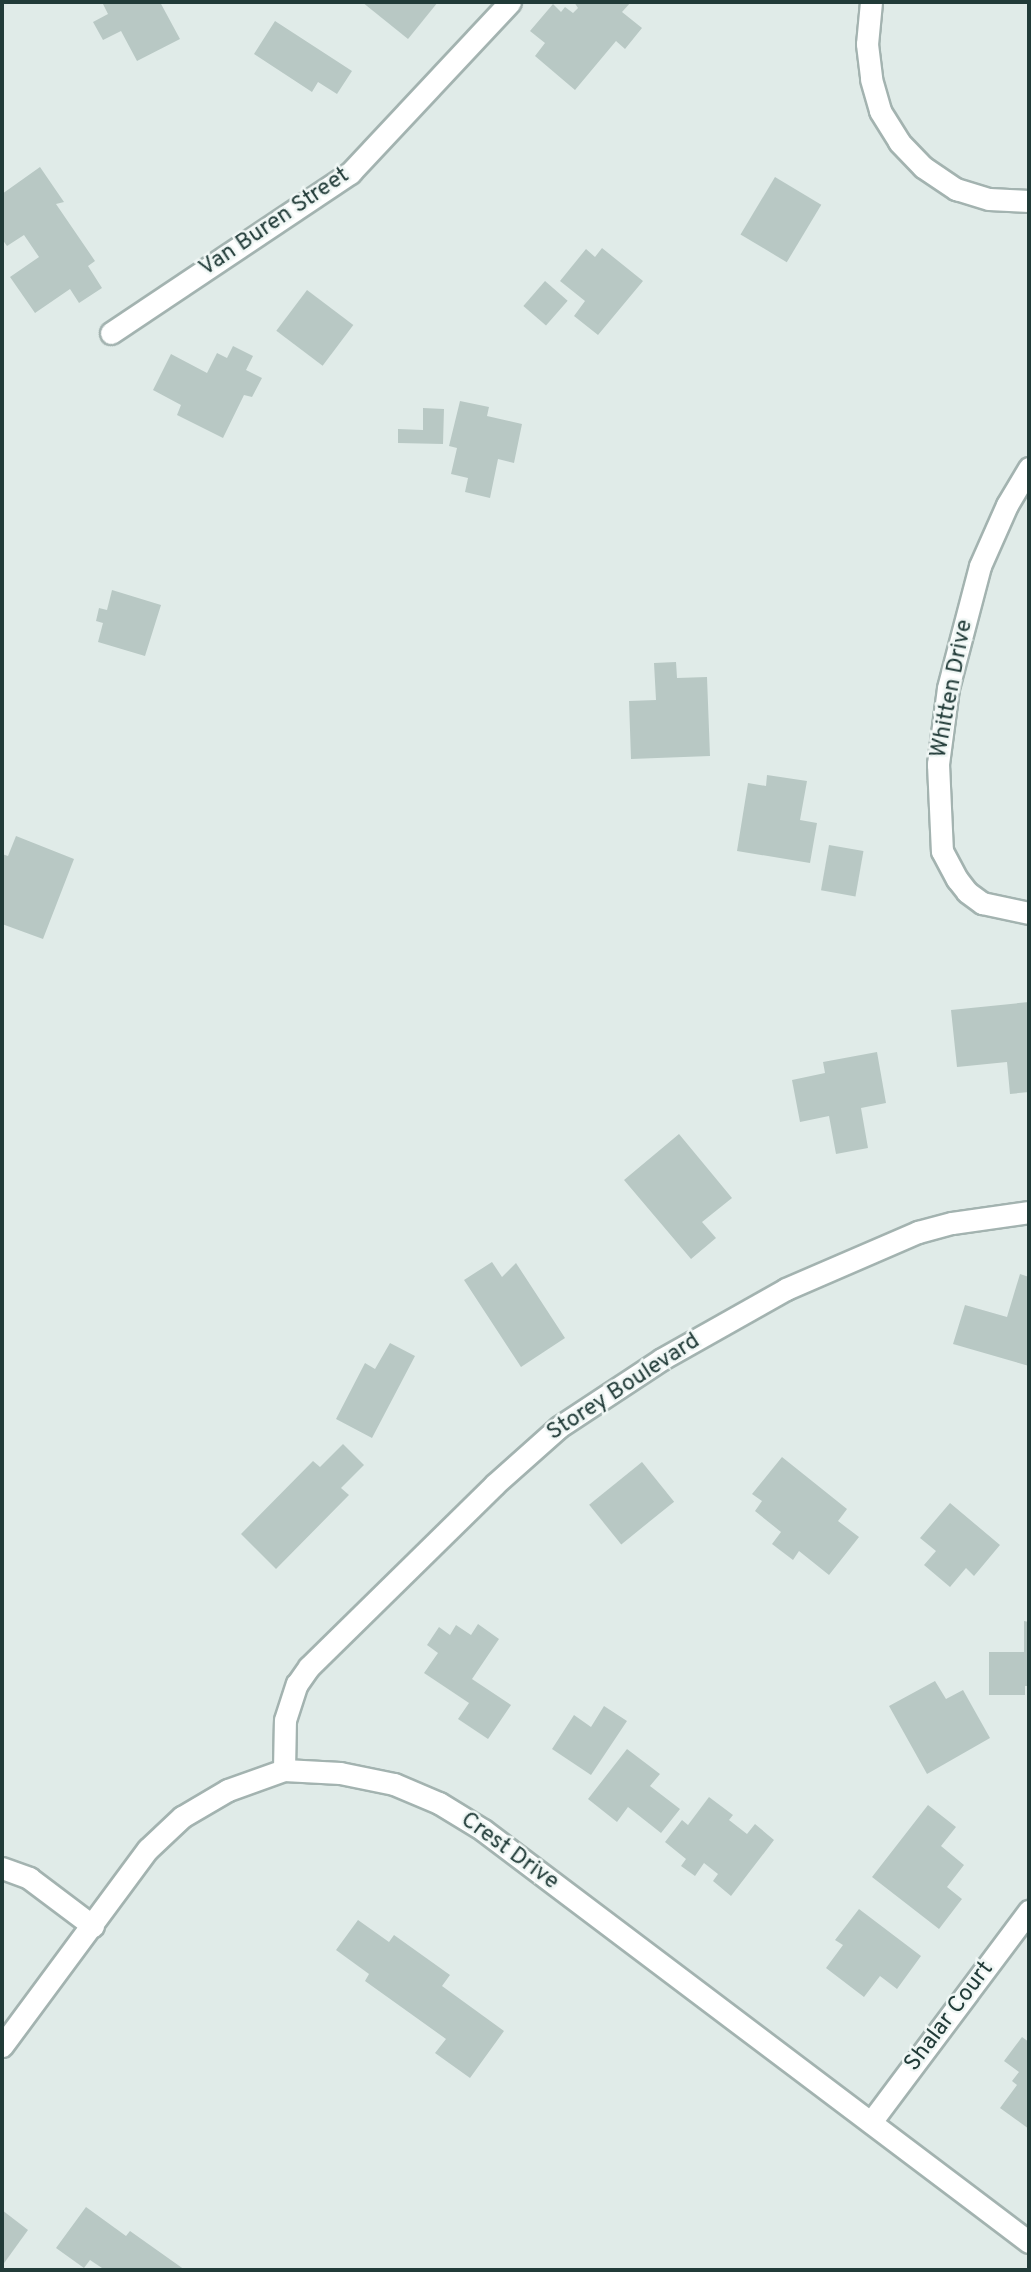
<!DOCTYPE html>
<style>
body{margin:0}
#map{position:relative;width:1031px;height:2272px;overflow:hidden;background:#e0ebe8;font-family:Overpass,sans-serif}
div>[style]{position:absolute}
.building>*{inset:0;background:#b8c8c4;transform-origin:0 0}
.roads{filter:drop-shadow(2px 0 #a3b3b0) drop-shadow(-2px 0 #a3b3b0) drop-shadow(0 2px #a3b3b0) drop-shadow(0 -2px #a3b3b0)}
.minor>*{height:21px;margin:-10.5px;padding:0 10.5px;transform-origin:10.5px;border-radius:10.5px;background:#fff}
span{translate:-50% -50%;white-space:nowrap;text-align:center;line-height:1.15;-webkit-text-stroke:5px #f0f7f5;paint-order:stroke}
.street-label{font-size:23px;color:#213b38}
.frame{position:absolute;inset:0;border:4px solid #213b38;pointer-events:none}
</style>
<div id="map">
<div class="building">
<div style="clip-path:polygon(102px 2px,160px 2px,180px 39px,137px 61px,121px 31px,103px 40px,93px 22px,108px 14px)"></div>
<div style="clip-path:polygon(362px 2px,438px 2px,408px 39px)"></div>
<div style="clip-path:polygon(574px 2px,631px 2px,622px 12px,642px 28px,625px 49px,616px 41px,575px 90px,535px 56px,545px 43px,530px 31px,553px 4px,561px 12px,565px 7px,573px 13px,578px 8px)"></div>
<div style="clip-path:polygon(275px 21px,352px 71px,337px 94px,318px 82px,312px 92px,254px 54px)"></div>
<div style="clip-path:polygon(40px 167px,64px 202px,56px 204px,95px 261px,88px 266px,102px 288px,79px 303px,70px 289px,35px 313px,10px 277px,39px 257px,24px 235px,7px 246px,2px 239px,2px 194px)"></div>
<div style="left:775px;top:177px;width:54px;height:67px;rotate:31deg"></div>
<div style="clip-path:polygon(602px 248px,643px 281px,598px 335px,574px 316px,585px 301px,560px 281px,586px 249px,595px 257px)"></div>
<div style="left:545px;top:281px;width:30px;height:33px;rotate:41deg"></div>
<div style="left:307px;top:290px;width:58px;height:51px;rotate:37deg"></div>
<div style="clip-path:polygon(233px 346px,253px 356px,246px 370px,262px 378px,252px 397px,244px 395px,223px 438px,177px 415px,181px 405px,153px 390px,171px 354px,207px 373px,217px 353px,227px 358px)"></div>
<div style="clip-path:polygon(460px 401px,489px 407px,487px 416px,522px 424px,514px 463px,498px 459px,490px 498px,465px 492px,468px 478px,451px 474px,457px 448px,449px 446px)"></div>
<div style="clip-path:polygon(423px 408px,444px 409px,443px 444px,398px 443px,398px 429px,423px 430px)"></div>
<div style="clip-path:polygon(112px 590px,161px 605px,145px 656px,98px 642px,103px 623px,96px 621px,99px 608px,107px 610px)"></div>
<div style="clip-path:polygon(676px 662px,677px 678px,707px 677px,710px 756px,631px 759px,629px 701px,656px 700px,654px 663px)"></div>
<div style="clip-path:polygon(767px 775px,807px 781px,800px 820px,817px 823px,810px 863px,737px 851px,748px 783px,766px 786px)"></div>
<div style="clip-path:polygon(16px 836px,74px 859px,43px 939px,2px 924px,2px 854px,8px 856px)"></div>
<div style="left:829px;top:845px;width:35px;height:46px;rotate:10deg"></div>
<div style="clip-path:polygon(1029px 1002px,1029px 1092px,1010px 1094px,1007px 1062px,957px 1067px,951px 1010px)"></div>
<div style="clip-path:polygon(877px 1052px,886px 1103px,861px 1108px,868px 1148px,836px 1154px,829px 1116px,800px 1122px,792px 1080px,825px 1073px,823px 1062px)"></div>
<div style="clip-path:polygon(679px 1134px,732px 1198px,702px 1222px,716px 1238px,691px 1259px,624px 1180px)"></div>
<div style="clip-path:polygon(492px 1262px,502px 1277px,516px 1263px,565px 1338px,521px 1367px,464px 1280px)"></div>
<div style="clip-path:polygon(1020px 1274px,1029px 1277px,1029px 1366px,953px 1344px,965px 1305px,1007px 1317px)"></div>
<div style="clip-path:polygon(390px 1343px,415px 1356px,372px 1438px,336px 1419px,365px 1363px,375px 1369px)"></div>
<div style="clip-path:polygon(343px 1444px,364px 1465px,341px 1488px,349px 1495px,276px 1569px,241px 1534px,313px 1461px,320px 1467px)"></div>
<div style="clip-path:polygon(782px 1457px,847px 1509px,838px 1521px,859px 1537px,829px 1575px,799px 1551px,793px 1560px,772px 1544px,781px 1532px,755px 1511px,762px 1501px,752px 1494px)"></div>
<div style="left:642px;top:1462px;width:51px;height:68px;rotate:51deg"></div>
<div style="clip-path:polygon(950px 1503px,1000px 1545px,974px 1576px,966px 1568px,950px 1587px,924px 1565px,936px 1551px,920px 1538px)"></div>
<div style="clip-path:polygon(1024px 1621px,1029px 1622px,1029px 1686px,1025px 1686px,1025px 1695px,989px 1695px,989px 1652px,1024px 1652px)"></div>
<div style="clip-path:polygon(478px 1624px,499px 1639px,472px 1679px,511px 1705px,488px 1739px,458px 1719px,469px 1703px,424px 1673px,438px 1653px,427px 1645px,439px 1627px,450px 1635px,456px 1625px,471px 1635px)"></div>
<div style="clip-path:polygon(935px 1681px,946px 1699px,963px 1690px,990px 1738px,927px 1774px,889px 1706px)"></div>
<div style="clip-path:polygon(604px 1706px,627px 1721px,591px 1775px,552px 1749px,574px 1715px,591px 1727px)"></div>
<div style="clip-path:polygon(627px 1749px,660px 1774px,650px 1786px,680px 1809px,661px 1833px,628px 1807px,617px 1822px,588px 1799px)"></div>
<div style="clip-path:polygon(709px 1797px,733px 1815px,729px 1820px,747px 1834px,755px 1824px,774px 1840px,731px 1896px,713px 1881px,718px 1874px,704px 1863px,695px 1876px,681px 1866px,686px 1859px,665px 1842px,682px 1820px,688px 1825px)"></div>
<div style="clip-path:polygon(928px 1805px,956px 1827px,941px 1846px,964px 1865px,947px 1887px,962px 1899px,939px 1929px,872px 1877px)"></div>
<div style="clip-path:polygon(859px 1909px,921px 1956px,897px 1989px,880px 1976px,864px 1997px,826px 1968px,843px 1945px,835px 1940px)"></div>
<div style="clip-path:polygon(358px 1920px,389px 1942px,394px 1935px,450px 1975px,442px 1986px,504px 2031px,470px 2078px,435px 2053px,446px 2039px,365px 1981px,369px 1974px,336px 1950px)"></div>
<div style="clip-path:polygon(1022px 2037px,1029px 2042px,1029px 2129px,1000px 2108px,1017px 2085px,1012px 2081px,1019px 2072px,1004px 2061px)"></div>
<div style="clip-path:polygon(86px 2207px,126px 2236px,130px 2231px,185px 2270px,105px 2270px,90px 2260px,84px 2268px,56px 2248px)"></div>
<div style="clip-path:polygon(2px 2210px,28px 2230px,2px 2266px)"></div>
</div>
<div class="roads">
<div class="minor">
<div style="left:871px;top:2px;width:42px;rotate:95.4deg"></div>
<div style="left:867px;top:44px;width:35px;rotate:83deg"></div>
<div style="left:871px;top:79px;width:33px;rotate:74deg"></div>
<div style="left:880px;top:111px;width:36px;rotate:58deg"></div>
<div style="left:899px;top:142px;width:35px;rotate:46deg"></div>
<div style="left:923px;top:167px;width:40px;rotate:34deg"></div>
<div style="left:956px;top:189px;width:34px;rotate:17deg"></div>
<div style="left:989px;top:199px;width:40px;rotate:2.9deg"></div>
<div style="left:111px;top:333px;width:288px;rotate:-33.8deg"></div>
<div style="left:350px;top:173px;width:234px;rotate:-46.9deg"></div>
<div style="left:1029px;top:468px;width:43px;rotate:120.7deg"></div>
<div style="left:1007px;top:505px;width:67px;rotate:113.9deg"></div>
<div style="left:980px;top:566px;width:126px;rotate:104.7deg"></div>
<div style="left:948px;top:688px;width:77px;rotate:97.5deg"></div>
<div style="left:938px;top:764px;width:87px;rotate:87.4deg"></div>
<div style="left:942px;top:851px;width:32px;rotate:62deg"></div>
<div style="left:957px;top:879px;width:16px;rotate:52deg"></div>
<div style="left:967px;top:892px;width:19px;rotate:36deg"></div>
<div style="left:982px;top:903px;width:48px;rotate:12deg"></div>
<div style="left:284px;top:1770px;width:50px;rotate:-88.9deg"></div>
<div style="left:285px;top:1720px;width:38px;rotate:-72deg"></div>
<div style="left:297px;top:1684px;width:21px;rotate:-55deg"></div>
<div style="left:309px;top:1667px;width:260px;rotate:-44.5deg"></div>
<div style="left:494px;top:1485px;width:87px;rotate:-41.7deg"></div>
<div style="left:559px;top:1427px;width:123px;rotate:-33.4deg"></div>
<div style="left:662px;top:1359px;width:142px;rotate:-29.4deg"></div>
<div style="left:786px;top:1289px;width:144px;rotate:-23.4deg"></div>
<div style="left:918px;top:1232px;width:35px;rotate:-15deg"></div>
<div style="left:952px;top:1223px;width:78px;rotate:-8.1deg"></div>
<div style="left:2px;top:1868px;width:29px;rotate:20deg"></div>
<div style="left:29px;top:1878px;width:80px;rotate:36.9deg"></div>
<div style="left:2px;top:2046px;width:245px;rotate:-53.5deg"></div>
<div style="left:148px;top:1849px;width:47px;rotate:-43.3deg"></div>
<div style="left:182px;top:1817px;width:53px;rotate:-30.4deg"></div>
<div style="left:228px;top:1790px;width:59px;rotate:-19.7deg"></div>
<div style="left:284px;top:1770px;width:56px;rotate:3.1deg"></div>
<div style="left:340px;top:1773px;width:55px;rotate:11.5deg"></div>
<div style="left:394px;top:1784px;width:49px;rotate:22.9deg"></div>
<div style="left:439px;top:1803px;width:52px;rotate:31.5deg"></div>
<div style="left:483px;top:1830px;width:684px;rotate:37.04deg"></div>
<div style="left:871px;top:2122px;width:264px;rotate:-53.2deg"></div>
</div>
</div>
<div class="street-label">
<span style="left:275px;top:223px;rotate:-34deg">Van Buren Street</span>
<span style="left:953px;top:689px;rotate:-79deg">Whitten Drive</span>
<span style="left:624px;top:1388px;rotate:-33deg">Storey Boulevard</span>
<span style="left:509px;top:1852px;rotate:36deg">Crest Drive</span>
<span style="left:950px;top:2017px;rotate:-53deg">Shalar Court</span>
</div>
<div class="frame"></div>
</div>
